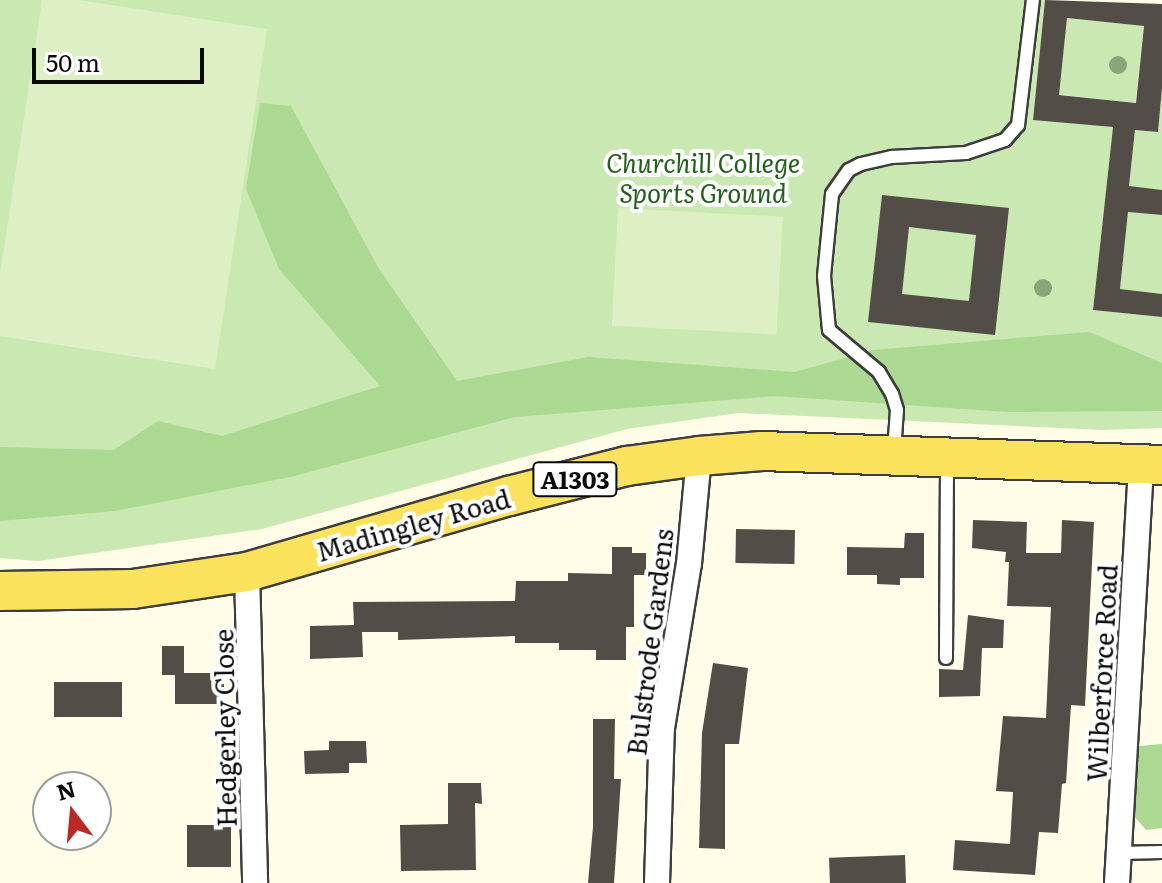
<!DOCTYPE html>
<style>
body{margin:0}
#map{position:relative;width:1162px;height:883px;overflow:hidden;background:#fffde8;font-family:Literata,serif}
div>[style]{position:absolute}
.green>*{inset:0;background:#c9e8b2;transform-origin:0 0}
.forest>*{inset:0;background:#abd992}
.pitch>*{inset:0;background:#dcf0c4;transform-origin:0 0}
.building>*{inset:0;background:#534d47;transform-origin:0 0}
.roads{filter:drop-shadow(2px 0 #3d3d3d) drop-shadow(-2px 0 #3d3d3d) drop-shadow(0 2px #3d3d3d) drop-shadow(0 -2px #3d3d3d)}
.lane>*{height:12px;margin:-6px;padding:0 6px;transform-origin:6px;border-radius:6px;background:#fff}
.street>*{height:24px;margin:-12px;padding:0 12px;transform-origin:12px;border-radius:12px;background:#fff}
.primary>*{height:38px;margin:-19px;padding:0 19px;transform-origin:19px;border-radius:19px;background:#fae25d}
.trees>*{width:18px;height:18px;margin:-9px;border-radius:50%;background:#86a777}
span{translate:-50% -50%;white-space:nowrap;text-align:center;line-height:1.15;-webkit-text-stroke:8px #fff;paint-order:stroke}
.shield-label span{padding:2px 6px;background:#fff;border:2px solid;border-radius:6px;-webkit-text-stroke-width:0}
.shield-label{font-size:24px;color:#0a0a0a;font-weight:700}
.park-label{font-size:26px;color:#23611b;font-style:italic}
.street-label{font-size:26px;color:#0a0a0a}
.north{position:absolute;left:32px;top:771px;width:80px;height:80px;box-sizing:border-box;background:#fff;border:2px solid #9d9d9d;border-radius:50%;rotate:344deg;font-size:22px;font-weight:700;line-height:32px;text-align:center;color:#0a0a0a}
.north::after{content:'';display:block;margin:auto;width:28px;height:36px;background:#ba2a23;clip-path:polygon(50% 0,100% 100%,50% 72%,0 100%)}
.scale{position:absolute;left:32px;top:48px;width:172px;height:36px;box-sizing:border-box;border:4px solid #0a0a0a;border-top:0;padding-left:10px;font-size:24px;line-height:28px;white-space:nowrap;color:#0a0a0a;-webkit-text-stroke:6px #fff;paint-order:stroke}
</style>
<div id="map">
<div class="green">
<div style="clip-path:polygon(0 0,1045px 0,1033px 119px,1113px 127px,1093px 310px,1162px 317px,1162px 428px,1102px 430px,738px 413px,627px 429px,262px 529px,38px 561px,0 558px)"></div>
<div style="left:1067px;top:18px;width:77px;height:77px;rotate:6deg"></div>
<div style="clip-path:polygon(1162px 88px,1162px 190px,1129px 187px,1135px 130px,1158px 132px)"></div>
<div style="clip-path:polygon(1128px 212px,1162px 215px,1162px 294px,1120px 289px)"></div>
</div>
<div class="forest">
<div style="clip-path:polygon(260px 103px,291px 106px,379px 269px,457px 381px,588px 357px,795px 372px,873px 350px,1089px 332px,1162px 363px,1162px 411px,1007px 412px,775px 396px,515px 417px,290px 477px,115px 511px,0 521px,0 447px,114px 450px,158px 421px,222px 436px,380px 386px,279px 269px,246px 189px)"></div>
<div style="clip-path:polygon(1162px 744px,1162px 828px,1146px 830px,1133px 815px,1138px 746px)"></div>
</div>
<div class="pitch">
<div style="clip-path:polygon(42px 0,79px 0,267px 29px,215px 369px,0 336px,0 273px)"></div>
<div style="left:618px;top:208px;width:165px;height:118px;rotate:3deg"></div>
</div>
<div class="building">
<div style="clip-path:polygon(evenodd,1045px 0,1162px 4px,1162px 88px,1158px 132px,1135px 130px,1129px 186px,1162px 190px,1162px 215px,1128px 212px,1120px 289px,1162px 294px,1162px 317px,1093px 310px,1113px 127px,1033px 120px,1045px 0,1067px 18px,1144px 26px,1136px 103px,1059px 95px,1067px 18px)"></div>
<div style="clip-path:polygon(evenodd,882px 195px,1009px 208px,995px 335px,868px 322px,882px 195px,909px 227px,976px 235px,969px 301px,902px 294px,909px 227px)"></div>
<div style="clip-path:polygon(973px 520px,1027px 522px,1026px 553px,1061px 553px,1062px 520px,1094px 522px,1085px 706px,1071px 705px,1066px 783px,1062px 784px,1058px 833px,1039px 832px,1035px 875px,953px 870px,955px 840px,1010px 844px,1013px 792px,996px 791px,1003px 716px,1046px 718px,1051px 607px,1007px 606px,1009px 562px,1005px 562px,1006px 552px,972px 548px)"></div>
<div style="left:736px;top:529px;width:59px;height:34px;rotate:1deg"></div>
<div style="clip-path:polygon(905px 533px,924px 533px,924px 578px,900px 578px,900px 585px,877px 584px,877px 575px,847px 575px,847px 547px,904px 548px)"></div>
<div style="clip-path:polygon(612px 547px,632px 547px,632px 553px,646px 553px,646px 575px,634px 575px,634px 627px,626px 627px,626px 660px,596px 660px,596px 650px,559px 650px,559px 643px,515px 643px,515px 636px,398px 640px,398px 632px,362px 632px,363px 657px,310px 659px,310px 626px,354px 625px,353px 602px,515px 601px,516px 581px,568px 581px,568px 573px,612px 574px)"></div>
<div style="clip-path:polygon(968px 615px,1004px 620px,1003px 648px,982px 648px,980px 696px,939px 697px,939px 669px,963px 670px)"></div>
<div style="clip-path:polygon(162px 646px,184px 646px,184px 673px,224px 673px,224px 704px,175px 704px,175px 675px,162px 675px)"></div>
<div style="clip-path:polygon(713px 663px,748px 668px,739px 744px,725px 744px,725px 849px,699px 848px,702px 733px)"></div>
<div style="left:54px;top:682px;width:68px;height:35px"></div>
<div style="clip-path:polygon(593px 719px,615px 719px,614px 779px,621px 779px,614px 883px,588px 883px,593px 827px)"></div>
<div style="clip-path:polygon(329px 741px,366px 741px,367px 763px,349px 763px,349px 773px,305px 774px,304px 751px,329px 750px)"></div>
<div style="clip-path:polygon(448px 783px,481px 783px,482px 804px,475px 803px,476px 870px,401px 871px,400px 825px,448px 824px)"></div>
<div style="left:187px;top:825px;width:44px;height:42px"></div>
<div style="left:905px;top:855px;width:28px;height:76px;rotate:88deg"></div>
</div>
<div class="roads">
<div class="lane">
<div style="left:894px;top:451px;width:41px;rotate:-85.8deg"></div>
<div style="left:897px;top:410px;width:17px;rotate:-107deg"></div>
<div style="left:892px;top:394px;width:26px;rotate:-121deg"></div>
<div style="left:879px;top:372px;width:65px;rotate:-140deg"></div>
<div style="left:829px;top:330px;width:54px;rotate:-95.3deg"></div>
<div style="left:824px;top:276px;width:82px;rotate:-84.4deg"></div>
<div style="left:832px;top:194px;width:29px;rotate:-55deg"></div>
<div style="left:849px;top:170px;width:13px;rotate:-27deg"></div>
<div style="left:861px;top:164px;width:32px;rotate:-13deg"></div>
<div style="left:892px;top:157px;width:74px;rotate:-3.1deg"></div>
<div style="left:966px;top:153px;width:41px;rotate:-18.4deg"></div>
<div style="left:1005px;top:140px;width:20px;rotate:-49deg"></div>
<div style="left:1018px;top:125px;width:126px;rotate:-83.2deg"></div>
<div style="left:946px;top:658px;width:197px;rotate:-89.7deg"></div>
<div style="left:1119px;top:853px;width:43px;rotate:-1.3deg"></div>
</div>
<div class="street">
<div style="left:247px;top:572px;width:311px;rotate:88.5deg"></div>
<div style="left:657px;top:883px;width:155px;rotate:-88.2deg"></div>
<div style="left:662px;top:728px;width:166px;rotate:-80.7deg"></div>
<div style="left:689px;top:564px;width:108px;rotate:-84.7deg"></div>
<div style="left:1117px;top:883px;width:418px;rotate:-86.7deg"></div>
</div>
<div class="primary">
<div style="left:0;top:591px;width:133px;rotate:-0.9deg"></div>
<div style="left:133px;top:589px;width:115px;rotate:-8.5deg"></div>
<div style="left:247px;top:572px;width:273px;rotate:-16.2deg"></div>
<div style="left:509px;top:496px;width:122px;rotate:-14.3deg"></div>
<div style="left:627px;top:466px;width:73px;rotate:-7.9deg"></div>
<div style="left:699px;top:456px;width:63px;rotate:-4.5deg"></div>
<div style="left:762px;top:451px;width:400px;rotate:2deg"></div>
</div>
</div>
<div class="trees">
<div style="left:1118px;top:65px"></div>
<div style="left:1043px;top:288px"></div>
</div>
<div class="shield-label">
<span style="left:575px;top:479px">A1303</span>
</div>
<div class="park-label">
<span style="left:703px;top:177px">Churchill College<br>Sports Ground</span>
</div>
<div class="street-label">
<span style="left:413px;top:524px;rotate:-16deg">Madingley Road</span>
<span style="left:649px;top:642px;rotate:-83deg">Bulstrode Gardens</span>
<span style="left:1101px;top:673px;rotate:-87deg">Wilberforce Road</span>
<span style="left:224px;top:728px;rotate:-91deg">Hedgerley Close</span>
</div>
<div class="north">N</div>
<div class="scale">50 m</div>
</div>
